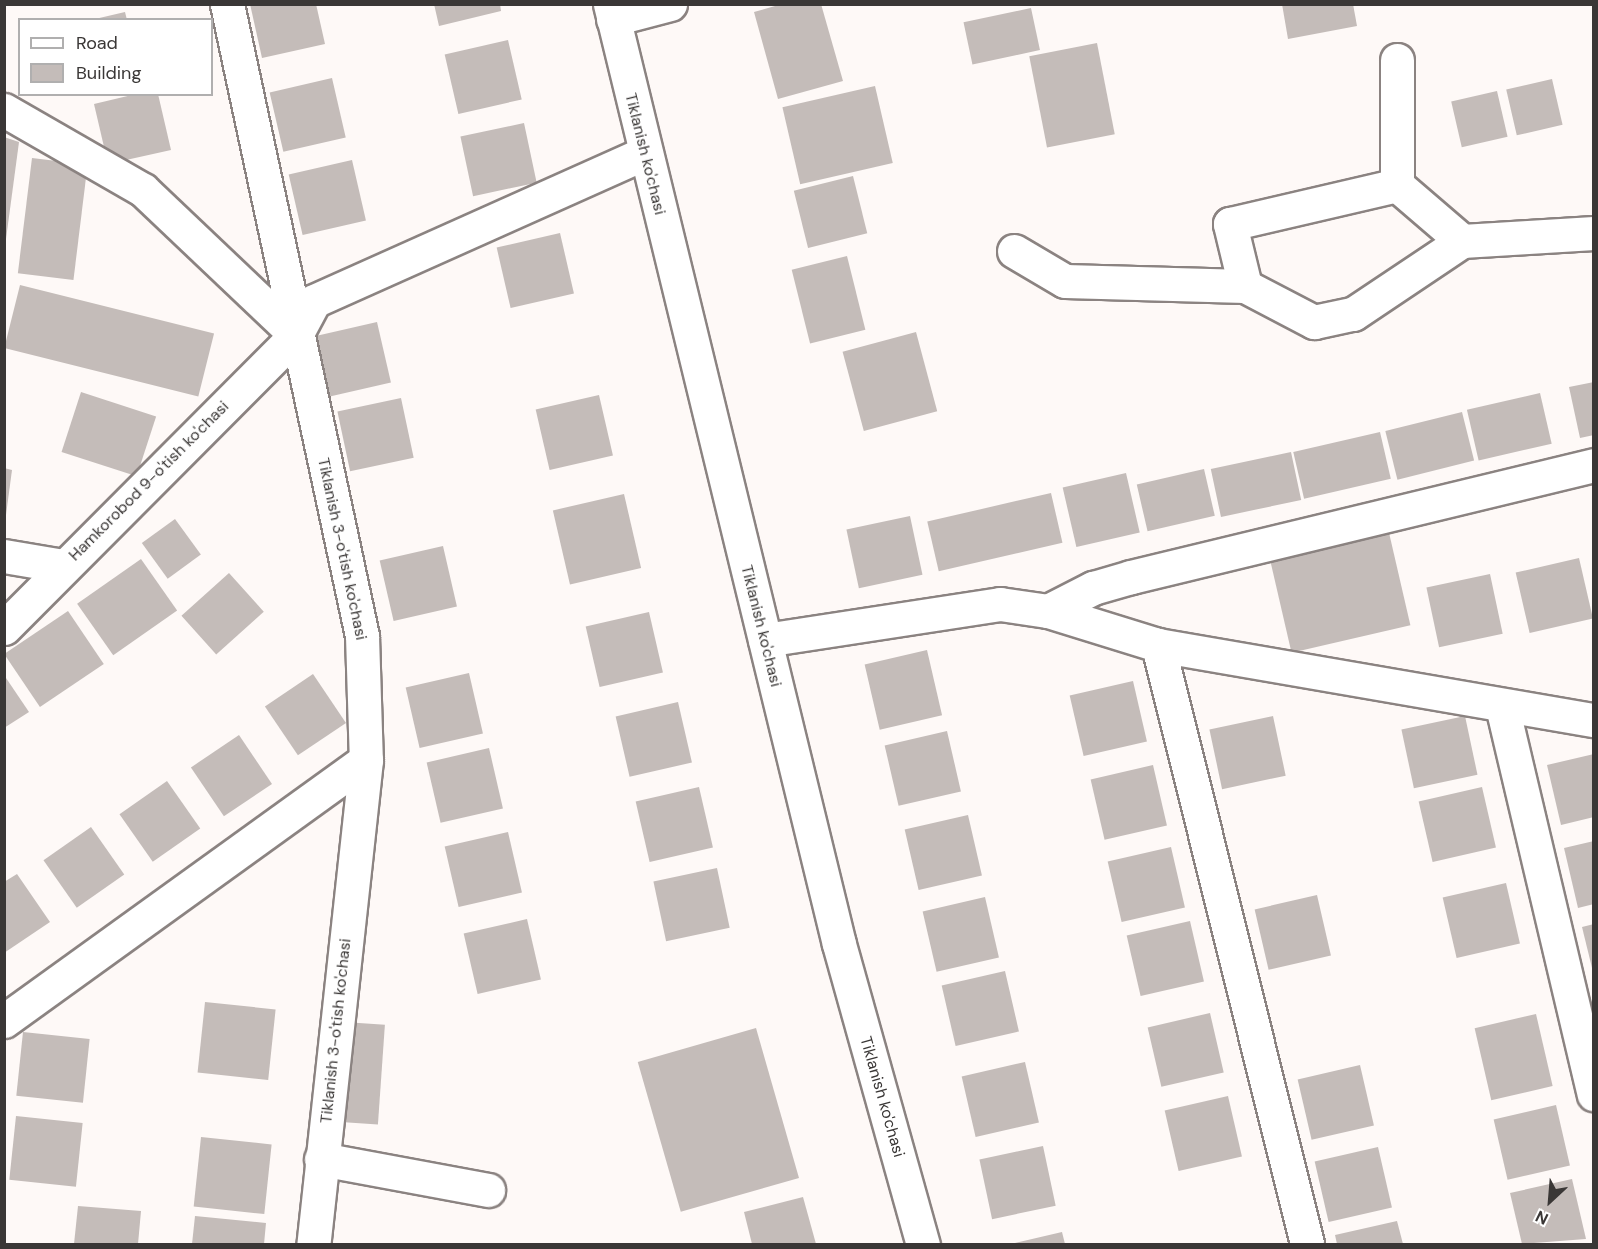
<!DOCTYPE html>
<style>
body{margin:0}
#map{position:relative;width:1598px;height:1249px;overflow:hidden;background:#fef9f7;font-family:"DM Sans",sans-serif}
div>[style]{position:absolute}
.building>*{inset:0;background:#c4bcb9;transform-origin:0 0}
.roads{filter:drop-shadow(2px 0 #8b8381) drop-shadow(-2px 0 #8b8381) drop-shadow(0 2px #8b8381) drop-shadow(0 -2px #8b8381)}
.minor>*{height:33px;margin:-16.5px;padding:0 16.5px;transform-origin:16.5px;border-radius:16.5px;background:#fff}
span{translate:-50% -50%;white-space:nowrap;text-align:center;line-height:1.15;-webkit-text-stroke:6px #fff;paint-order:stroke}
.street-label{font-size:16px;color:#3a3736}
.frame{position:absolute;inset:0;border:6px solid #3a3736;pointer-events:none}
.legend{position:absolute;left:18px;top:18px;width:195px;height:78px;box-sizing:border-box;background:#fff;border:2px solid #b0afaf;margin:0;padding:8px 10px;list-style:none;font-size:18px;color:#3a3736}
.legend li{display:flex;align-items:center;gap:12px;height:30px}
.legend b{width:30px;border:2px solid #b0afaf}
.north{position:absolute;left:1520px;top:1171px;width:60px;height:60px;-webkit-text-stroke:4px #fff;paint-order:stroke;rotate:206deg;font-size:16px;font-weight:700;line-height:24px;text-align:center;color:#3a3736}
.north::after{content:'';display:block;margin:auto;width:21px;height:27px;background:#3a3736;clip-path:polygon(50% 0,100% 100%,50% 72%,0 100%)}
</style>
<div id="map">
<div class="building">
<div style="clip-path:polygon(250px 4px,316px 4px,325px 44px,262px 58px)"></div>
<div style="clip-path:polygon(434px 4px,500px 4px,501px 11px,439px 26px)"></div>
<div style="clip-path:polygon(782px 4px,821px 4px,843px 81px,778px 99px,754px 12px)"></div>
<div style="clip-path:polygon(1282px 4px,1353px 4px,1357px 26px,1288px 39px)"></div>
<div style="left:1031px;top:8px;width:43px;height:69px;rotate:78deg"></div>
<div style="clip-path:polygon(125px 12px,127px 20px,95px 20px,95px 19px)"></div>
<div style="left:508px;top:40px;width:61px;height:65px;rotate:77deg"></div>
<div style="left:1097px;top:43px;width:93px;height:69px;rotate:79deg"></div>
<div style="left:332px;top:78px;width:61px;height:64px;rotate:77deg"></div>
<div style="left:1552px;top:79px;width:47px;height:47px;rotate:77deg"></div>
<div style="left:875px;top:86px;width:79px;height:95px;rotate:77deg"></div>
<div style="left:1497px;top:91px;width:47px;height:47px;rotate:77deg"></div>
<div style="clip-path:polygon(136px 94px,158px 94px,171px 150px,108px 164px,94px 104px)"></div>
<div style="left:524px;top:123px;width:61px;height:65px;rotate:78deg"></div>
<div style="clip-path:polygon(4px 137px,19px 142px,6px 239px,4px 239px)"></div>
<div style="left:32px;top:158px;width:56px;height:116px;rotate:7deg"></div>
<div style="left:352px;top:160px;width:62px;height:65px;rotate:77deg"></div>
<div style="left:853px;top:176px;width:59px;height:61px;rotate:76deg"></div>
<div style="left:560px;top:233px;width:62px;height:65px;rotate:77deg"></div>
<div style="left:847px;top:256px;width:76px;height:57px;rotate:76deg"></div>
<div style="left:20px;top:285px;width:200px;height:65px;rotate:14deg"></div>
<div style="left:377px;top:322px;width:62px;height:65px;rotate:77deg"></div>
<div style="left:916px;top:332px;width:82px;height:76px;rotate:75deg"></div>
<div style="clip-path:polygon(1594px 382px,1594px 435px,1580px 438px,1569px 387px)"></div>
<div style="left:81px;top:392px;width:79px;height:63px;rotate:18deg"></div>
<div style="left:1540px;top:393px;width:52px;height:75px;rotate:77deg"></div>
<div style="left:599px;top:395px;width:62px;height:65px;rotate:77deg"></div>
<div style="left:401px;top:398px;width:61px;height:65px;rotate:78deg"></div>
<div style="left:1462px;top:412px;width:50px;height:79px;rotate:76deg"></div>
<div style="left:1380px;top:432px;width:48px;height:89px;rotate:77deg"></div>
<div style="left:1291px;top:452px;width:49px;height:82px;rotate:78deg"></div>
<div style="clip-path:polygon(4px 468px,12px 470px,6px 515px,4px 515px)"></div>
<div style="left:1204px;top:469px;width:48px;height:69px;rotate:77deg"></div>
<div style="left:1126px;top:473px;width:61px;height:65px;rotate:77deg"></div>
<div style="left:1051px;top:493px;width:51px;height:127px;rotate:77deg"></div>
<div style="left:624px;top:494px;width:76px;height:73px;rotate:77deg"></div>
<div style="left:910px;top:516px;width:60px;height:65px;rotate:78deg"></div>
<div style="left:175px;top:519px;width:44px;height:41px;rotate:54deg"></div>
<div style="left:1387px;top:524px;width:104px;height:122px;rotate:77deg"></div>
<div style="left:443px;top:546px;width:62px;height:65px;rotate:77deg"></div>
<div style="left:1579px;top:558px;width:62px;height:65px;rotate:77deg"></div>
<div style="left:141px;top:559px;width:63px;height:78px;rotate:55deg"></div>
<div style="left:229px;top:573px;width:52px;height:64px;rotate:48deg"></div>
<div style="left:1490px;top:574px;width:61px;height:65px;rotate:78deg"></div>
<div style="left:68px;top:611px;width:64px;height:77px;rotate:56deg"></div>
<div style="left:649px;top:612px;width:62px;height:65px;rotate:77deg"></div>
<div style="left:927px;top:650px;width:67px;height:64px;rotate:77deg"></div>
<div style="left:469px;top:673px;width:62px;height:65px;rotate:77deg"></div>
<div style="left:313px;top:674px;width:59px;height:58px;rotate:56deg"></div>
<div style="clip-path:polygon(4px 675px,29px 712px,4px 728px)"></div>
<div style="left:1133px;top:681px;width:62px;height:65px;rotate:77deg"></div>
<div style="left:678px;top:702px;width:62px;height:64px;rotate:77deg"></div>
<div style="left:1273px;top:716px;width:61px;height:65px;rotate:78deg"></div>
<div style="left:1465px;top:716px;width:60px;height:65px;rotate:78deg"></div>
<div style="left:947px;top:731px;width:62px;height:64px;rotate:77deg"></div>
<div style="left:239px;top:735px;width:59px;height:58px;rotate:56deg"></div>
<div style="left:489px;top:748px;width:62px;height:64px;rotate:77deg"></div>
<div style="clip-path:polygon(1594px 754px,1594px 817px,1561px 825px,1547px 765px)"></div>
<div style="left:1153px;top:765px;width:62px;height:64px;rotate:77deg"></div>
<div style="left:167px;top:781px;width:58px;height:58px;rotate:55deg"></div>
<div style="left:699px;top:787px;width:62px;height:65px;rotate:77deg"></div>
<div style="left:1482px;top:787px;width:62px;height:65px;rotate:77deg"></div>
<div style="left:968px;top:815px;width:62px;height:65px;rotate:77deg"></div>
<div style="left:91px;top:827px;width:58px;height:58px;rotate:55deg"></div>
<div style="left:508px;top:832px;width:62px;height:65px;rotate:77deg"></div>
<div style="clip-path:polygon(1594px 841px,1594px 904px,1578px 908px,1564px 848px)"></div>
<div style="left:1171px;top:847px;width:62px;height:65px;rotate:77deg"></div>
<div style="left:717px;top:868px;width:61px;height:65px;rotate:78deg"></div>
<div style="clip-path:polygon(17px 874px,50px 922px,4px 953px,4px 882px)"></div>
<div style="left:1506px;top:883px;width:62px;height:65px;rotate:77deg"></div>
<div style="left:1317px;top:895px;width:62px;height:64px;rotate:77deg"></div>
<div style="left:985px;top:897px;width:62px;height:64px;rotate:77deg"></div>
<div style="left:527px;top:919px;width:62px;height:65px;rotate:77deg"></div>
<div style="left:1190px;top:921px;width:62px;height:65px;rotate:77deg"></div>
<div style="clip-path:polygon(1594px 924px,1594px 972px,1593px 972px,1582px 927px)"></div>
<div style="left:1005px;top:971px;width:62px;height:65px;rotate:77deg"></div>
<div style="left:205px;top:1002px;width:71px;height:71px;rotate:6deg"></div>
<div style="left:1210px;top:1013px;width:61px;height:64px;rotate:77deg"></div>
<div style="left:1536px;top:1014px;width:74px;height:63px;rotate:77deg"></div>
<div style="left:344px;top:1022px;width:41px;height:100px;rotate:4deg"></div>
<div style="left:756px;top:1028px;width:156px;height:123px;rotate:74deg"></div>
<div style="left:23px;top:1032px;width:67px;height:64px;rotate:6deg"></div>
<div style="left:1025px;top:1062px;width:62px;height:65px;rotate:77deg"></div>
<div style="left:1360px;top:1065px;width:62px;height:64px;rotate:77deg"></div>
<div style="left:1228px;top:1096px;width:62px;height:65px;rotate:77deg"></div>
<div style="left:1556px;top:1105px;width:62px;height:64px;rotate:77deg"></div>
<div style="left:16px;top:1116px;width:67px;height:64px;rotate:6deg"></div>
<div style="left:201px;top:1137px;width:71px;height:70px;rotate:6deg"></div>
<div style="left:1043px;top:1146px;width:61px;height:65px;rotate:78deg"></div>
<div style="left:1378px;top:1147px;width:62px;height:65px;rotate:77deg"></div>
<div style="clip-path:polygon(1572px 1179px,1586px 1239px,1522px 1244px,1510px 1193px)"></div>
<div style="clip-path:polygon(803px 1197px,816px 1244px,752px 1244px,744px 1212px)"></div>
<div style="clip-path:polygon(78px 1206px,141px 1211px,138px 1244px,74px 1244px)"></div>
<div style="clip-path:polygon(195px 1216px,266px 1223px,264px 1244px,192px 1244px)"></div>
<div style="clip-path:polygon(1397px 1221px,1403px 1244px,1337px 1244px,1335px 1235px)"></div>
<div style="clip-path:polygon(1062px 1232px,1065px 1244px,1011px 1244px)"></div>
</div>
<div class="roads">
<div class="minor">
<div style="left:227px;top:4px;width:646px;rotate:77.94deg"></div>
<div style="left:362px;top:636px;width:124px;rotate:88.2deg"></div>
<div style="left:366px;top:760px;width:487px;rotate:96.2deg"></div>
<div style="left:610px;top:4px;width:967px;rotate:76.31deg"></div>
<div style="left:839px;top:944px;width:312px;rotate:74.4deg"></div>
<div style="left:613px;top:19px;width:59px;rotate:-14.7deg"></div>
<div style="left:1397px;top:60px;width:125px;rotate:90deg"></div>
<div style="left:1397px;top:185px;width:86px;rotate:40.7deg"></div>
<div style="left:4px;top:110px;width:160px;rotate:29.9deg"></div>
<div style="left:143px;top:190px;width:211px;rotate:43.5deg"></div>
<div style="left:1014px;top:251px;width:59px;rotate:30.5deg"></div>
<div style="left:1065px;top:281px;width:180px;rotate:1.6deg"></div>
<div style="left:1245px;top:286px;width:78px;rotate:27.6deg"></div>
<div style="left:1314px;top:322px;width:40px;rotate:-12deg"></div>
<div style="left:1353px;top:314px;width:131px;rotate:-33.8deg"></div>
<div style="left:1462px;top:241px;width:132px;rotate:-3.5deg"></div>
<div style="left:1245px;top:286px;width:64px;rotate:-103.6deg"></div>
<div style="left:1230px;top:224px;width:171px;rotate:-13.1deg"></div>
<div style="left:4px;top:556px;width:60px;rotate:9.6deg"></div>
<div style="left:1048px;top:611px;width:51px;rotate:-27.1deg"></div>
<div style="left:1093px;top:588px;width:40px;rotate:-16deg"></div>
<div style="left:1131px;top:577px;width:476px;rotate:-13.6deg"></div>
<div style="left:4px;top:628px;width:414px;rotate:-45.1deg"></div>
<div style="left:296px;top:335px;width:38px;rotate:-62deg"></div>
<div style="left:314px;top:301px;width:363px;rotate:-24.1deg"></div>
<div style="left:765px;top:640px;width:238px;rotate:-8.7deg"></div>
<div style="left:1000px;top:604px;width:49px;rotate:8.3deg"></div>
<div style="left:1048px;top:611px;width:115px;rotate:17.2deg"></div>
<div style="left:1158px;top:645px;width:442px;rotate:9.8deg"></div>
<div style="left:1158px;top:645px;width:617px;rotate:76.03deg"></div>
<div style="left:1502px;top:706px;width:399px;rotate:76.7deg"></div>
<div style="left:4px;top:1021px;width:446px;rotate:-35.8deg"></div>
<div style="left:321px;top:1159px;width:170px;rotate:10.5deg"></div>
</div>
</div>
<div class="street-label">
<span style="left:645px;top:154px;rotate:76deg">Tiklanish ko'chasi</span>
<span style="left:149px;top:481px;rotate:-45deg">Hamkorobod 9-o'tish ko'chasi</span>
<span style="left:342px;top:549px;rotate:78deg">Tiklanish 3-o'tish ko'chasi</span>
<span style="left:761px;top:626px;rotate:76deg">Tiklanish ko'chasi</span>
<span style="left:336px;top:1031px;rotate:-84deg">Tiklanish 3-o'tish ko'chasi</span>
<span style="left:882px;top:1097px;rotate:74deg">Tiklanish ko'chasi</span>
</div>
<div class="frame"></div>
<ul class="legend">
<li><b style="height:8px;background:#fff"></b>Road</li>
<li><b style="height:16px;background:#c4bcb9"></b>Building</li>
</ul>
<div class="north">N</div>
</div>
